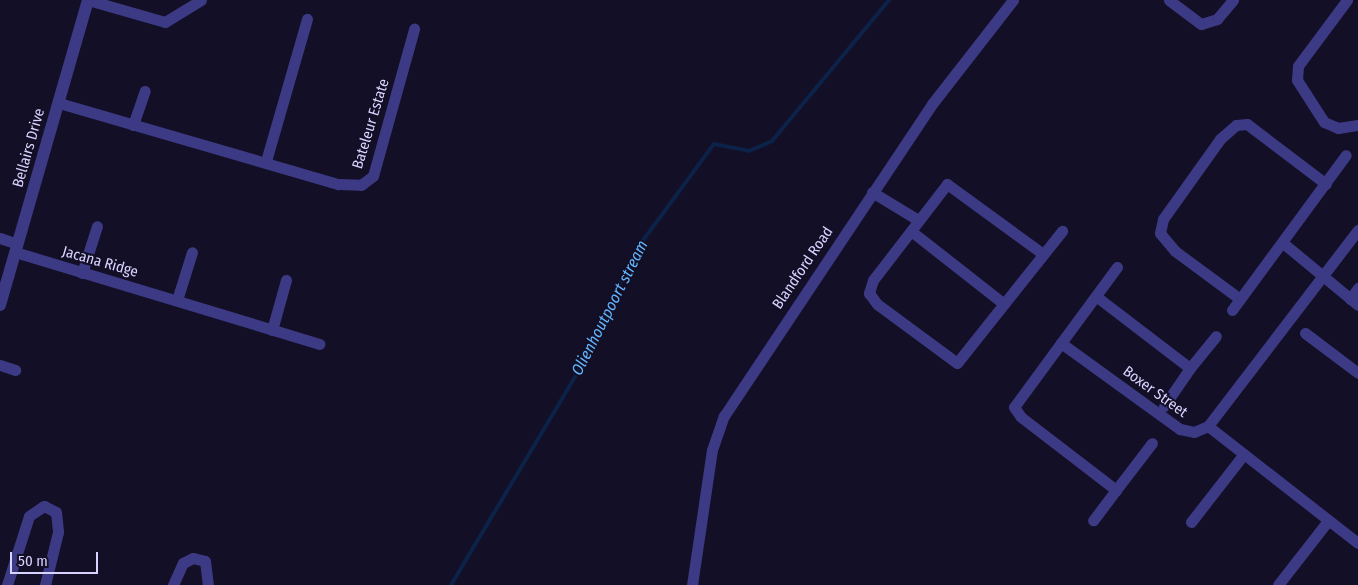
<!DOCTYPE html>
<style>
body{margin:0}
#map{position:relative;width:1358px;height:585px;overflow:hidden;background:#130f26;font-family:"Fira Sans Condensed",sans-serif}
div>[style]{position:absolute}
.stream>*{height:4px;margin:-2px;padding:0 2px;transform-origin:2px;border-radius:2px;background:#0c2248}
.minor>*{height:11px;margin:-5.5px;padding:0 5.5px;transform-origin:5.5px;border-radius:5.5px;background:#3d3a85}
.tertiary>*{height:12px;margin:-6px;padding:0 6px;transform-origin:6px;border-radius:6px;background:#3d3a85}
span{translate:-50% -50%;white-space:nowrap;text-align:center;line-height:1.15;-webkit-text-stroke:4px #130f26;paint-order:stroke}
.street-label{font-size:15px;color:#d9d4ff}
.water-label{font-size:16px;color:#62b6ff;font-style:italic}
.scale{position:absolute;left:10px;top:552px;width:88px;height:22px;box-sizing:border-box;border:2px solid #d9d4ff;border-top:0;padding-left:6px;font-size:15px;line-height:18px;white-space:nowrap;color:#d9d4ff;-webkit-text-stroke:4px #130f26;paint-order:stroke}
</style>
<div id="map">
<div class="stream">
<div style="left:451px;top:585px;width:254px;rotate:-59.2deg"></div>
<div style="left:581px;top:367px;width:129px;rotate:-64.8deg"></div>
<div style="left:636px;top:250px;width:132px;rotate:-53.7deg"></div>
<div style="left:714px;top:144px;width:36px;rotate:11deg"></div>
<div style="left:749px;top:151px;width:25px;rotate:-23deg"></div>
<div style="left:772px;top:141px;width:183px;rotate:-50.3deg"></div>
</div>
<div class="minor">
<div style="left:88px;top:0;width:80px;rotate:15.9deg"></div>
<div style="left:165px;top:22px;width:42px;rotate:-31.4deg"></div>
<div style="left:1169px;top:0;width:40px;rotate:37deg"></div>
<div style="left:1201px;top:24px;width:17px;rotate:-17deg"></div>
<div style="left:1217px;top:19px;width:25px;rotate:-50deg"></div>
<div style="left:1347px;top:0;width:82px;rotate:126.6deg"></div>
<div style="left:1298px;top:66px;width:14px;rotate:94deg"></div>
<div style="left:1297px;top:80px;width:50px;rotate:57.3deg"></div>
<div style="left:1324px;top:122px;width:15px;rotate:23deg"></div>
<div style="left:1338px;top:128px;width:20px;rotate:-9deg"></div>
<div style="left:59px;top:103px;width:291px;rotate:16.2deg"></div>
<div style="left:338px;top:184px;width:23px;rotate:2deg"></div>
<div style="left:361px;top:185px;width:15px;rotate:-37deg"></div>
<div style="left:373px;top:176px;width:153px;rotate:-74.4deg"></div>
<div style="left:133px;top:125px;width:36px;rotate:-71deg"></div>
<div style="left:266px;top:161px;width:148px;rotate:-73.9deg"></div>
<div style="left:872px;top:192px;width:54px;rotate:31.3deg"></div>
<div style="left:911px;top:231px;width:118px;rotate:38.1deg"></div>
<div style="left:0;top:238px;width:18px;rotate:19deg"></div>
<div style="left:1283px;top:243px;width:97px;rotate:39.6deg"></div>
<div style="left:15px;top:252px;width:318px;rotate:16.8deg"></div>
<div style="left:1043px;top:254px;width:119px;rotate:-143.9deg"></div>
<div style="left:947px;top:184px;width:121px;rotate:127.6deg"></div>
<div style="left:873px;top:280px;width:14px;rotate:107deg"></div>
<div style="left:869px;top:293px;width:14px;rotate:54deg"></div>
<div style="left:877px;top:304px;width:99px;rotate:36.4deg"></div>
<div style="left:957px;top:363px;width:169px;rotate:-51.5deg"></div>
<div style="left:1117px;top:267px;width:94px;rotate:126.4deg"></div>
<div style="left:1061px;top:343px;width:147px;rotate:35.9deg"></div>
<div style="left:1180px;top:429px;width:14px;rotate:12deg"></div>
<div style="left:1194px;top:432px;width:15px;rotate:-23deg"></div>
<div style="left:1208px;top:426px;width:247px;rotate:-52.6deg"></div>
<div style="left:82px;top:273px;width:49px;rotate:-72.3deg"></div>
<div style="left:1097px;top:297px;width:117px;rotate:37.4deg"></div>
<div style="left:1190px;top:368px;width:41px;rotate:-50.9deg"></div>
<div style="left:1240px;top:299px;width:81px;rotate:-143.6deg"></div>
<div style="left:1175px;top:251px;width:23px;rotate:-130deg"></div>
<div style="left:1160px;top:233px;width:14px;rotate:-78deg"></div>
<div style="left:1163px;top:219px;width:98px;rotate:-54.5deg"></div>
<div style="left:1220px;top:139px;width:21px;rotate:-41deg"></div>
<div style="left:1236px;top:125px;width:11px;rotate:-5deg"></div>
<div style="left:1247px;top:124px;width:99px;rotate:37.2deg"></div>
<div style="left:1350px;top:299px;width:14px;rotate:-54deg"></div>
<div style="left:177px;top:300px;width:50px;rotate:-72.6deg"></div>
<div style="left:1232px;top:310px;width:192px;rotate:-53.7deg"></div>
<div style="left:272px;top:330px;width:52px;rotate:-74.4deg"></div>
<div style="left:1305px;top:333px;width:66px;rotate:37deg"></div>
<div style="left:1061px;top:343px;width:79px;rotate:126.3deg"></div>
<div style="left:1014px;top:407px;width:12px;rotate:55deg"></div>
<div style="left:1021px;top:417px;width:120px;rotate:37.5deg"></div>
<div style="left:1116px;top:490px;width:38px;rotate:127deg"></div>
<div style="left:0;top:365px;width:16px;rotate:18deg"></div>
<div style="left:1164px;top:406px;width:46px;rotate:-55.6deg"></div>
<div style="left:1208px;top:426px;width:190px;rotate:38deg"></div>
<div style="left:1116px;top:490px;width:59px;rotate:-52.5deg"></div>
<div style="left:1191px;top:522px;width:86px;rotate:-52.1deg"></div>
<div style="left:7px;top:585px;width:72px;rotate:-72.3deg"></div>
<div style="left:29px;top:516px;width:18px;rotate:-34deg"></div>
<div style="left:44px;top:506px;width:13px;rotate:27deg"></div>
<div style="left:56px;top:512px;width:20px;rotate:84deg"></div>
<div style="left:58px;top:532px;width:55px;rotate:103.8deg"></div>
<div style="left:173px;top:585px;width:24px;rotate:-66deg"></div>
<div style="left:183px;top:563px;width:11px;rotate:-27deg"></div>
<div style="left:193px;top:558px;width:12px;rotate:14deg"></div>
<div style="left:205px;top:561px;width:24px;rotate:83deg"></div>
<div style="left:692px;top:585px;width:136px;rotate:-81.6deg"></div>
<div style="left:712px;top:450px;width:36px;rotate:-71deg"></div>
<div style="left:724px;top:416px;width:375px;rotate:-56.3deg"></div>
<div style="left:932px;top:104px;width:132px;rotate:-52.1deg"></div>
<div style="left:1278px;top:585px;width:80px;rotate:-52.1deg"></div>
</div>
<div class="tertiary">
<div style="left:0;top:305px;width:317px;rotate:-73.9deg"></div>
</div>
<div class="street-label">
<span style="left:371px;top:124px;rotate:-73deg">Bateleur Estate</span>
<span style="left:29px;top:148px;rotate:-74deg">Bellairs Drive</span>
<span style="left:100px;top:262px;rotate:16deg">Jacana Ridge</span>
<span style="left:803px;top:268px;rotate:-56deg">Blandford Road</span>
<span style="left:1155px;top:392px;rotate:36deg">Boxer Street</span>
</div>
<div class="water-label">
<span style="left:610px;top:308px;rotate:-63deg">Olienhoutpoort stream</span>
</div>
<div class="scale">50 m</div>
</div>
